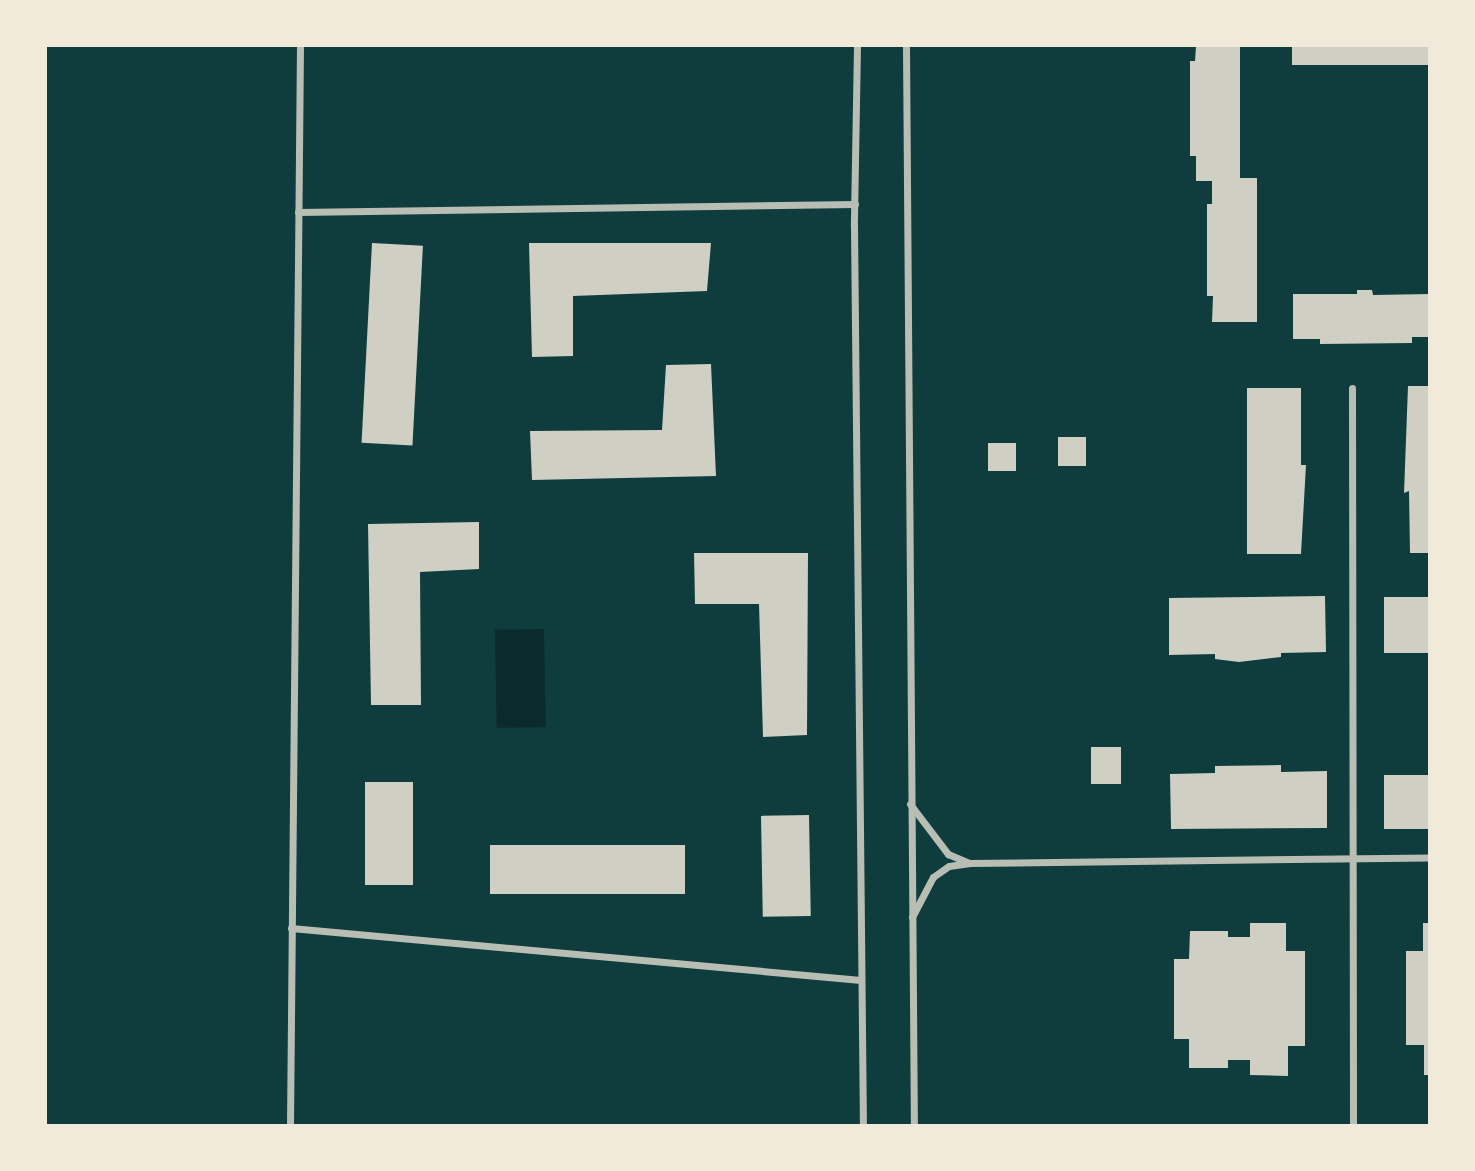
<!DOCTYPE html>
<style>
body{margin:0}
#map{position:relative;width:1475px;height:1171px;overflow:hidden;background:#0f3d3e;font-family:"PT Sans",sans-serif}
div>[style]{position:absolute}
.water>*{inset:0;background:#0a2a2b;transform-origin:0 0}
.building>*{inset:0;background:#cfcfc3;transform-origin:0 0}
.minor>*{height:7px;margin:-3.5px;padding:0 3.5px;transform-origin:3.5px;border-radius:3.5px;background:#b8beb3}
span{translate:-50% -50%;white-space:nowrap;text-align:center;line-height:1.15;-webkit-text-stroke:5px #f1e9da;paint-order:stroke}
.frame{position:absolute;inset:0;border:47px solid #f1e9da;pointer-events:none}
</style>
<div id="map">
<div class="water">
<div style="left:544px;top:629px;width:98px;height:49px;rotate:89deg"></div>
</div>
<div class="building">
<div style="clip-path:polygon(1196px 46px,1240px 46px,1240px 178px,1257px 178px,1257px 322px,1212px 322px,1213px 296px,1207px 296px,1207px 204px,1212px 204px,1212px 181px,1196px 181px,1196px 156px,1190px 156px,1190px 61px,1195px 61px)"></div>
<div style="left:1292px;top:46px;width:138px;height:19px"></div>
<div style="left:372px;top:243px;width:51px;height:200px;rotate:3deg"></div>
<div style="clip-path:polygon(529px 243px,711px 243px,707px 291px,573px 296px,573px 356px,532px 357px)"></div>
<div style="clip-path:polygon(1357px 290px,1372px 290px,1373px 295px,1430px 294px,1430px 337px,1412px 337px,1412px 343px,1320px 344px,1320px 339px,1293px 339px,1293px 294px,1357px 294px)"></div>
<div style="clip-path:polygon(711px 364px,716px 476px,532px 480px,530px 431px,662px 430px,666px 365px)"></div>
<div style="clip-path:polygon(1408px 386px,1430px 386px,1430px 553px,1410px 553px,1409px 491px,1404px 493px)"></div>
<div style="clip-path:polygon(1247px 388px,1301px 388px,1301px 465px,1306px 465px,1301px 554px,1247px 554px)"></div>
<div style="left:1058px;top:437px;width:28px;height:29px"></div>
<div style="left:988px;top:443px;width:28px;height:28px"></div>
<div style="clip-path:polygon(479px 522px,479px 569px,420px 572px,421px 705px,371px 705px,368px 524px)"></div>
<div style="clip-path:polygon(694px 553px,808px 553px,807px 735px,763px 737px,759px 604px,695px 604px)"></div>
<div style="clip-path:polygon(1325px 596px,1326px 652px,1281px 653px,1281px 657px,1239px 662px,1215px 659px,1215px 654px,1169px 655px,1169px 598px)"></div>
<div style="left:1384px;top:597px;width:46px;height:56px"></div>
<div style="left:1091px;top:747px;width:30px;height:37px"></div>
<div style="clip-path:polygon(1281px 765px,1281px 772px,1327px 771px,1327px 828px,1171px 829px,1170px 774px,1215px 773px,1215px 766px)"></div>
<div style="left:1430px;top:775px;width:54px;height:46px;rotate:90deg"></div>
<div style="left:365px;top:782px;width:48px;height:103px"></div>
<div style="left:809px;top:815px;width:101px;height:48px;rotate:89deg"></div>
<div style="left:490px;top:845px;width:195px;height:49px"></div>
<div style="clip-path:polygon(1250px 923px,1286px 923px,1286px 951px,1305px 951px,1305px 1046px,1288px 1046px,1288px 1076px,1250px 1075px,1250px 1060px,1228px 1060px,1228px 1068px,1189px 1068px,1189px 1039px,1174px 1039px,1174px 959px,1189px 959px,1190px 931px,1228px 931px,1228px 937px,1250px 937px)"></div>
<div style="clip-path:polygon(1423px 923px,1430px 923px,1430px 1075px,1424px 1075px,1424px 1045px,1406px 1045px,1406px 951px,1423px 951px)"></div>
</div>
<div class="minor">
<div style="left:857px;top:46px;width:180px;rotate:91deg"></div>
<div style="left:854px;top:226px;width:900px;rotate:89.43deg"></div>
<div style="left:906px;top:46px;width:1080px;rotate:89.58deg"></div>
<div style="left:298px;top:212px;width:557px;rotate:-0.82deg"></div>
<div style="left:1352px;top:388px;width:738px;rotate:89.92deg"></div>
<div style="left:910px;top:804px;width:63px;rotate:52.8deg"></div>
<div style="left:948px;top:854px;width:23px;rotate:23deg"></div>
<div style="left:912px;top:917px;width:45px;rotate:-62.3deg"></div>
<div style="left:933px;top:877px;width:19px;rotate:-35deg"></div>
<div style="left:949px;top:866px;width:21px;rotate:-8deg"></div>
<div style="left:970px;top:863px;width:460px;rotate:-0.7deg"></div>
<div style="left:291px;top:928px;width:572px;rotate:5.21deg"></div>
<div style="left:290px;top:1126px;width:1080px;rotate:-89.47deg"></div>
</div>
<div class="frame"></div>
</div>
